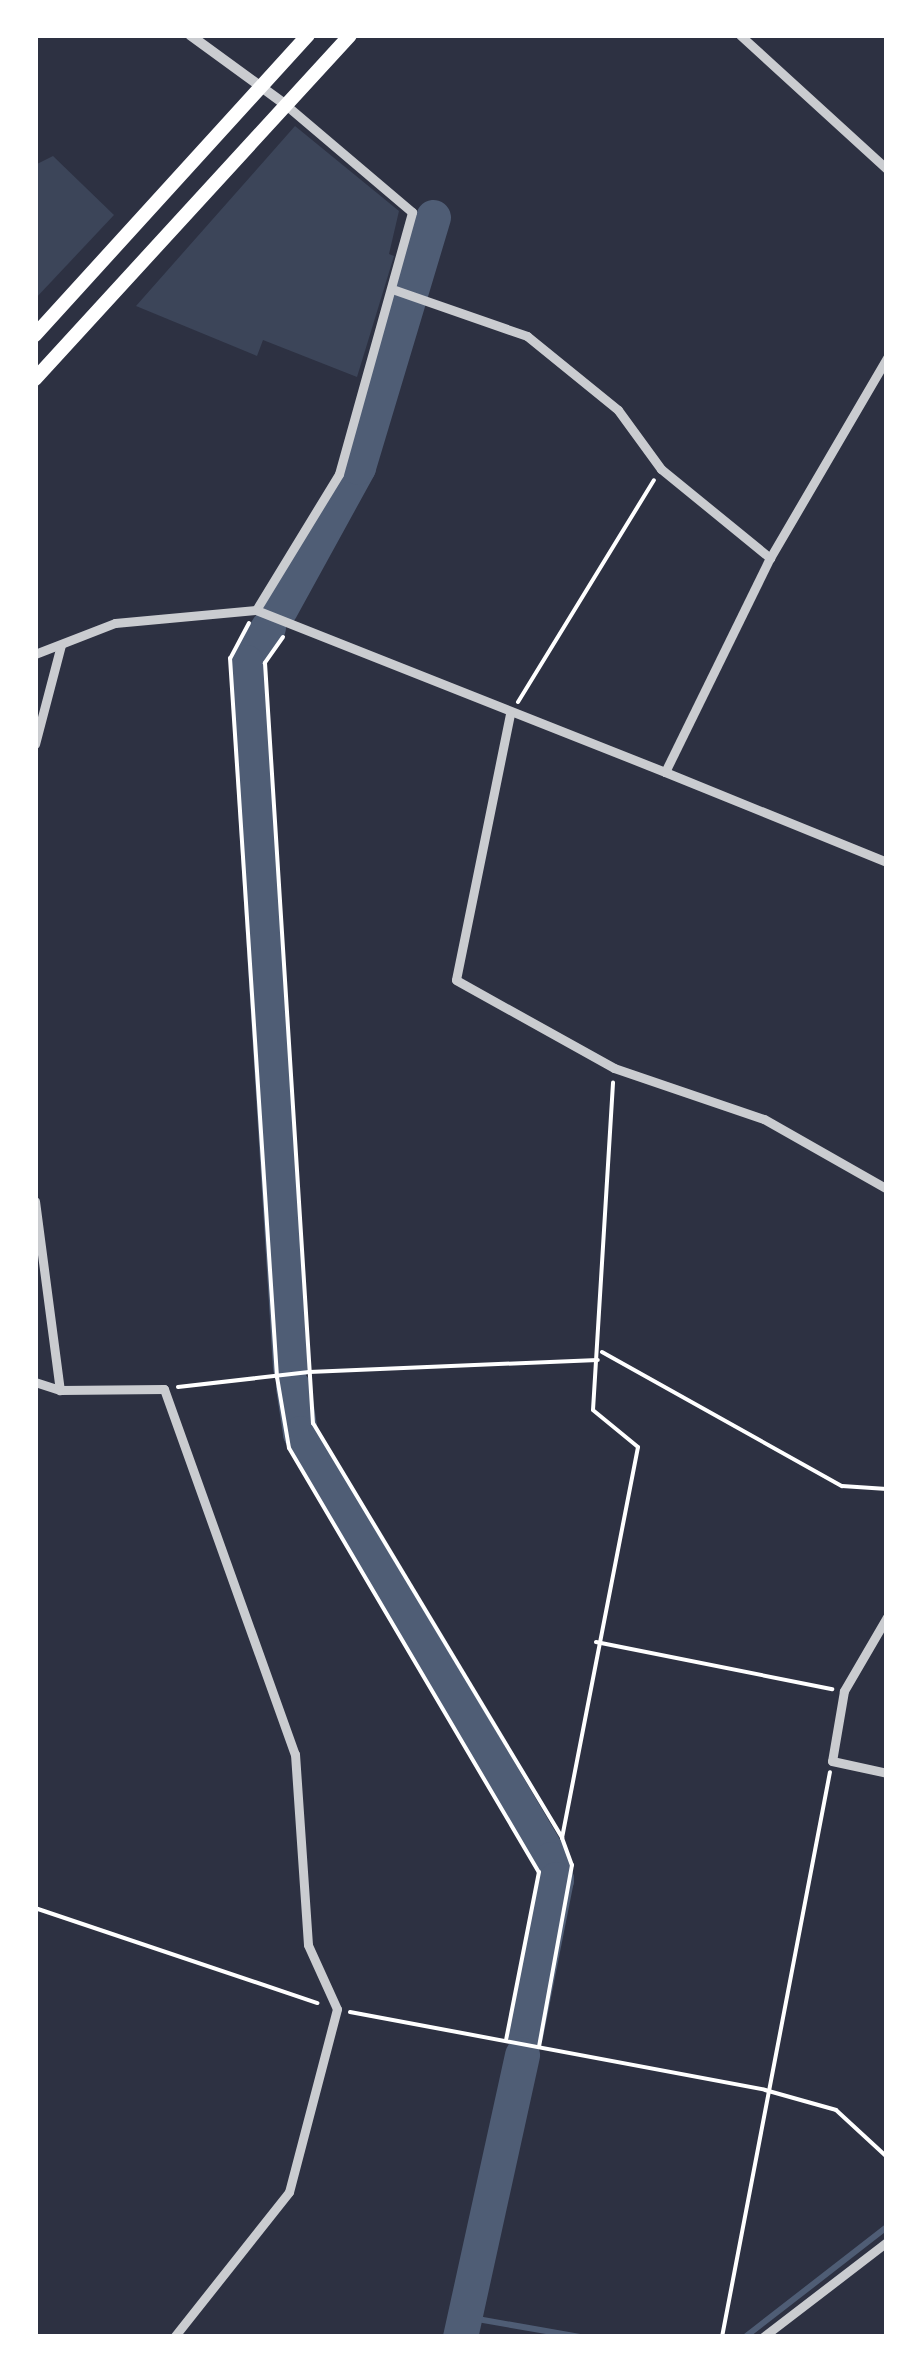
<!DOCTYPE html>
<style>
body{margin:0}
#map{position:relative;width:922px;height:2372px;overflow:hidden;background:#2d3142;font-family:Rubik,sans-serif}
div>[style]{position:absolute}
.green>*{inset:0;background:#3c4559}
.stream>*{height:6px;margin:-3px;padding:0 3px;transform-origin:3px;border-radius:3px;background:#4f5d75}
.river>*{height:35px;margin:-17.5px;padding:0 17.5px;transform-origin:17.5px;border-radius:17.5px;background:#4f5d75}
.path>*{height:4px;margin:-2px;padding:0 2px;transform-origin:2px;border-radius:2px;background:#fff}
.minor>*{height:9px;margin:-4.5px;padding:0 4.5px;transform-origin:4.5px;border-radius:4.5px;background:#caccd0}
.tertiary>*{height:10px;margin:-5px;padding:0 5px;transform-origin:5px;border-radius:5px;background:#caccd0}
.trunk>*{height:14px;margin:-7px;padding:0 7px;transform-origin:7px;border-radius:7px;background:#fff}
span{translate:-50% -50%;white-space:nowrap;text-align:center;line-height:1.15;-webkit-text-stroke:8px #fff;paint-order:stroke}
.frame{position:absolute;inset:0;border:38px solid #fff;pointer-events:none}
</style>
<div id="map">
<div class="green">
<div style="clip-path:polygon(295px 126px,399px 211px,389px 254px,394px 256px,357px 377px,263px 340px,257px 356px,136px 306px)"></div>
<div style="clip-path:polygon(53px 156px,114px 215px,35px 299px,35px 165px)"></div>
</div>
<div class="stream">
<div style="left:466px;top:2317px;width:117px;rotate:9.9deg"></div>
<div style="left:745px;top:2337px;width:180px;rotate:-37.8deg"></div>
</div>
<div class="river">
<div style="left:280px;top:609px;width:162px;rotate:-61.2deg"></div>
<div style="left:358px;top:467px;width:261px;rotate:-73.3deg"></div>
<div style="left:268px;top:627px;width:41px;rotate:122.2deg"></div>
<div style="left:246px;top:662px;width:706px;rotate:86.43deg"></div>
<div style="left:293px;top:1387px;width:47px;rotate:81.3deg"></div>
<div style="left:300px;top:1433px;width:494px;rotate:59.5deg"></div>
<div style="left:551px;top:1859px;width:21px;rotate:76deg"></div>
<div style="left:556px;top:1879px;width:159px;rotate:101.2deg"></div>
<div style="left:460px;top:2337px;width:289px;rotate:-77.6deg"></div>
</div>
<div class="path">
<div style="left:249px;top:623px;width:40px;rotate:118deg"></div>
<div style="left:230px;top:658px;width:721px;rotate:86.26deg"></div>
<div style="left:277px;top:1377px;width:72px;rotate:80.4deg"></div>
<div style="left:289px;top:1448px;width:492px;rotate:59.5deg"></div>
<div style="left:539px;top:1872px;width:171px;rotate:101.1deg"></div>
<div style="left:283px;top:637px;width:32px;rotate:125deg"></div>
<div style="left:265px;top:663px;width:762px;rotate:86.39deg"></div>
<div style="left:313px;top:1423px;width:484px;rotate:59deg"></div>
<div style="left:562px;top:1838px;width:29px;rotate:70deg"></div>
<div style="left:572px;top:1865px;width:185px;rotate:100.3deg"></div>
<div style="left:518px;top:702px;width:260px;rotate:-58.5deg"></div>
<div style="left:602px;top:1352px;width:275px;rotate:29.2deg"></div>
<div style="left:842px;top:1486px;width:45px;rotate:3.8deg"></div>
<div style="left:178px;top:1387px;width:132px;rotate:-6.5deg"></div>
<div style="left:309px;top:1372px;width:289px;rotate:-2.4deg"></div>
<div style="left:596px;top:1642px;width:241px;rotate:11.3deg"></div>
<div style="left:562px;top:1838px;width:398px;rotate:-79deg"></div>
<div style="left:638px;top:1447px;width:58px;rotate:-140.6deg"></div>
<div style="left:593px;top:1410px;width:328px;rotate:-86.5deg"></div>
<div style="left:35px;top:1908px;width:298px;rotate:18.6deg"></div>
<div style="left:350px;top:2012px;width:422px;rotate:10.6deg"></div>
<div style="left:765px;top:2090px;width:74px;rotate:15.7deg"></div>
<div style="left:836px;top:2110px;width:69px;rotate:42.7deg"></div>
<div style="left:722px;top:2337px;width:575px;rotate:-79.18deg"></div>
</div>
<div class="minor">
<div style="left:740px;top:35px;width:199px;rotate:42.4deg"></div>
<div style="left:395px;top:290px;width:140px;rotate:19.2deg"></div>
<div style="left:527px;top:336px;width:117px;rotate:39.1deg"></div>
<div style="left:618px;top:410px;width:73px;rotate:53.9deg"></div>
<div style="left:661px;top:469px;width:141px;rotate:39.2deg"></div>
<div style="left:256px;top:610px;width:159px;rotate:-58.6deg"></div>
<div style="left:339px;top:474px;width:272px;rotate:-74.4deg"></div>
<div style="left:412px;top:212px;width:165px;rotate:-139.7deg"></div>
<div style="left:35px;top:654px;width:86px;rotate:-21.2deg"></div>
<div style="left:115px;top:623px;width:142px;rotate:-5.3deg"></div>
<div style="left:256px;top:610px;width:440px;rotate:21.6deg"></div>
<div style="left:665px;top:772px;width:238px;rotate:-63.9deg"></div>
<div style="left:770px;top:558px;width:232px;rotate:-59.7deg"></div>
<div style="left:510px;top:714px;width:271px;rotate:101.5deg"></div>
<div style="left:456px;top:980px;width:181px;rotate:29.1deg"></div>
<div style="left:614px;top:1068px;width:158px;rotate:18.8deg"></div>
<div style="left:764px;top:1119px;width:142px;rotate:29.6deg"></div>
<div style="left:35px;top:744px;width:102px;rotate:-75.3deg"></div>
<div style="left:665px;top:772px;width:240px;rotate:22.1deg"></div>
<div style="left:35px;top:1201px;width:191px;rotate:82.5deg"></div>
<div style="left:35px;top:1382px;width:26px;rotate:18deg"></div>
<div style="left:60px;top:1390px;width:104px;rotate:-0.6deg"></div>
<div style="left:164px;top:1389px;width:388px;rotate:70.3deg"></div>
<div style="left:295px;top:1754px;width:191px;rotate:86.1deg"></div>
<div style="left:308px;top:1945px;width:70px;rotate:65.6deg"></div>
<div style="left:337px;top:2009px;width:189px;rotate:104.7deg"></div>
<div style="left:289px;top:2192px;width:185px;rotate:128.4deg"></div>
<div style="left:887px;top:1617px;width:86px;rotate:120.2deg"></div>
<div style="left:844px;top:1691px;width:71px;rotate:99.7deg"></div>
<div style="left:832px;top:1761px;width:56px;rotate:12.3deg"></div>
<div style="left:763px;top:2337px;width:156px;rotate:-37.5deg"></div>
</div>
<div class="tertiary">
<div style="left:190px;top:35px;width:119px;rotate:36.1deg"></div>
</div>
<div class="trunk">
<div style="left:35px;top:335px;width:406px;rotate:-47.7deg"></div>
<div style="left:35px;top:379px;width:466px;rotate:-47.5deg"></div>
</div>
<div class="frame"></div>
</div>
